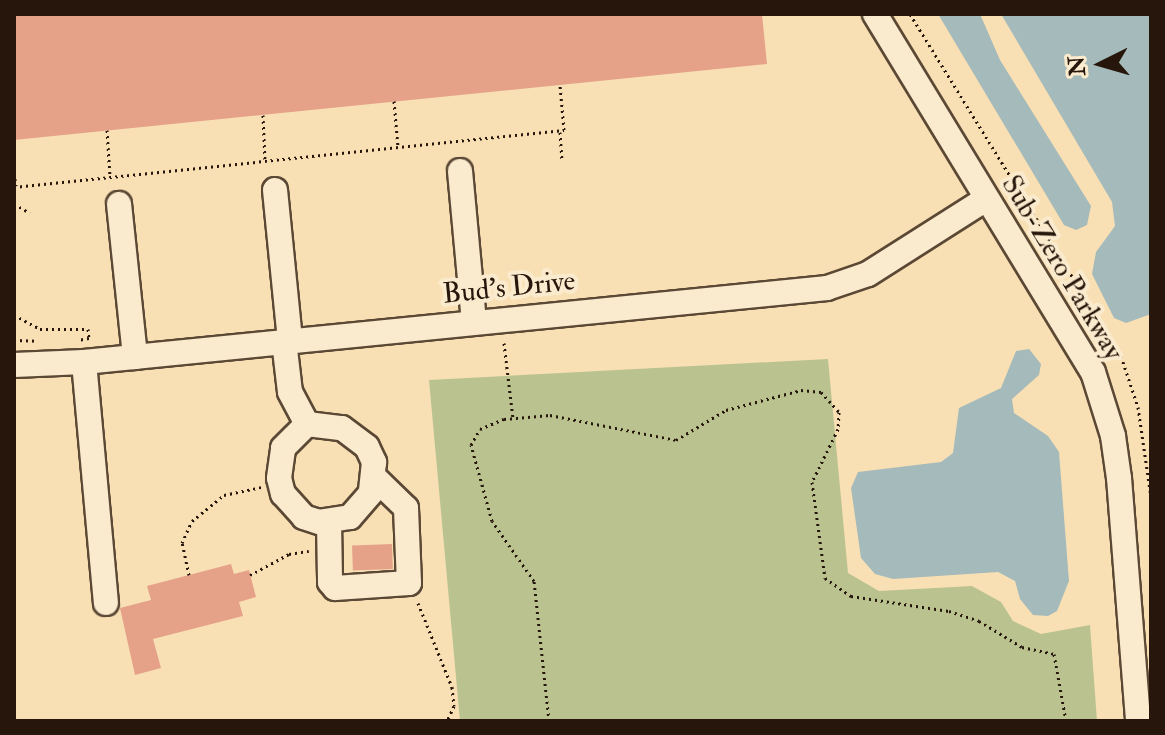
<!DOCTYPE html>
<style>
body{margin:0}
#map{position:relative;width:1165px;height:735px;overflow:hidden;background:#f9e0b4;font-family:"IM FELL Double Pica",serif}
div>[style]{position:absolute}
.green>*{inset:0;background:#bac390}
.water>*{inset:0;background:#a5baba}
.building>*{inset:0;background:#e5a289;transform-origin:0 0}
.path>*{height:3px;margin-top:-1.5px;transform-origin:0;background:repeating-linear-gradient(90deg,#26160b 0 2px,transparent 0 6px)}
.roads{filter:drop-shadow(2px 0 #5b4835) drop-shadow(-2px 0 #5b4835) drop-shadow(0 2px #5b4835) drop-shadow(0 -2px #5b4835)}
.minor>*{height:24px;margin:-12px;padding:0 12px;transform-origin:12px;border-radius:12px;background:#fbebce}
span{translate:-50% -50%;white-space:nowrap;text-align:center;line-height:1.15;-webkit-text-stroke:8px #fbebce;paint-order:stroke}
.street-label{font-size:28px;color:#26160b}
.frame{position:absolute;inset:0;border:16px solid #26160b;pointer-events:none}
.north{position:absolute;left:1061px;top:24px;width:80px;height:80px;-webkit-text-stroke:6px #fbebce;paint-order:stroke;rotate:265deg;font-size:22px;font-weight:700;line-height:32px;text-align:center;color:#26160b}
.north::after{content:'';display:block;margin:auto;width:28px;height:36px;background:#26160b;clip-path:polygon(50% 0,100% 100%,50% 72%,0 100%)}
</style>
<div id="map">
<div class="green">
<div style="clip-path:polygon(828px 359px,848px 573px,879px 591px,972px 586px,1001px 602px,1013px 621px,1041px 634px,1090px 625px,1097px 721px,460px 721px,429px 380px)"></div>
</div>
<div class="water">
<div style="clip-path:polygon(938px 14px,980px 14px,1000px 60px,1091px 206px,1087px 225px,1076px 230px,1064px 225px)"></div>
<div style="clip-path:polygon(1001px 14px,1151px 14px,1151px 314px,1126px 323px,1114px 318px,1092px 274px,1096px 252px,1115px 226px,1112px 202px)"></div>
<div style="clip-path:polygon(1029px 349px,1041px 364px,1039px 375px,1012px 399px,1014px 413px,1048px 436px,1059px 452px,1069px 581px,1057px 611px,1048px 616px,1033px 615px,1020px 599px,1015px 581px,998px 572px,893px 579px,875px 574px,861px 558px,851px 488px,858px 472px,941px 462px,953px 453px,959px 408px,1001px 388px,1016px 351px)"></div>
</div>
<div class="building">
<div style="clip-path:polygon(14px 14px,762px 14px,767px 64px,14px 140px)"></div>
<div style="left:392px;top:544px;width:25px;height:40px;rotate:88deg"></div>
<div style="clip-path:polygon(231px 564px,234px 574px,249px 570px,256px 597px,239px 602px,243px 616px,153px 639px,161px 668px,135px 675px,120px 608px,151px 600px,147px 586px)"></div>
</div>
<div class="path">
<div style="left:910px;top:14px;width:402px;rotate:58.3deg"></div>
<div style="left:1121px;top:356px;width:54px;rotate:71.6deg"></div>
<div style="left:1138px;top:407px;width:91px;rotate:81.8deg"></div>
<div style="left:394px;top:101px;width:46px;rotate:85deg"></div>
<div style="left:263px;top:115px;width:46px;rotate:87.5deg"></div>
<div style="left:107px;top:130px;width:47px;rotate:86.3deg"></div>
<div style="left:560px;top:132px;width:29px;rotate:86deg"></div>
<div style="left:14px;top:173px;width:13px;rotate:81deg"></div>
<div style="left:14px;top:187px;width:553px;rotate:-5.92deg"></div>
<div style="left:564px;top:130px;width:45px;rotate:-95.1deg"></div>
<div style="left:14px;top:204px;width:18px;rotate:29deg"></div>
<div style="left:14px;top:315px;width:30px;rotate:28deg"></div>
<div style="left:40px;top:329px;width:48px"></div>
<div style="left:88px;top:329px;width:9px;rotate:84deg"></div>
<div style="left:89px;top:338px;width:11px;rotate:170deg"></div>
<div style="left:14px;top:340px;width:24px;rotate:2deg"></div>
<div style="left:504px;top:343px;width:76px;rotate:83.2deg"></div>
<div style="left:189px;top:575px;width:33px;rotate:-102deg"></div>
<div style="left:182px;top:543px;width:24px;rotate:-66deg"></div>
<div style="left:192px;top:521px;width:41px;rotate:-39.1deg"></div>
<div style="left:224px;top:495px;width:38px;rotate:-12deg"></div>
<div style="left:250px;top:575px;width:44px;rotate:-28.3deg"></div>
<div style="left:289px;top:554px;width:20px;rotate:-9deg"></div>
<div style="left:418px;top:603px;width:91px;rotate:68deg"></div>
<div style="left:452px;top:687px;width:19px;rotate:84deg"></div>
<div style="left:454px;top:706px;width:17px;rotate:115deg"></div>
<div style="left:549px;top:721px;width:141px;rotate:-96.1deg"></div>
<div style="left:534px;top:581px;width:73px;rotate:-125deg"></div>
<div style="left:492px;top:521px;width:79px;rotate:-105.4deg"></div>
<div style="left:471px;top:445px;width:18px;rotate:-61deg"></div>
<div style="left:480px;top:429px;width:26px;rotate:-23deg"></div>
<div style="left:504px;top:419px;width:46px;rotate:-5deg"></div>
<div style="left:550px;top:415px;width:128px;rotate:11.2deg"></div>
<div style="left:676px;top:440px;width:58px;rotate:-31deg"></div>
<div style="left:726px;top:410px;width:78px;rotate:-14.9deg"></div>
<div style="left:801px;top:390px;width:20px;rotate:6deg"></div>
<div style="left:821px;top:392px;width:27px;rotate:48deg"></div>
<div style="left:839px;top:412px;width:17px;rotate:93deg"></div>
<div style="left:838px;top:429px;width:59px;rotate:116.1deg"></div>
<div style="left:812px;top:482px;width:97px;rotate:82.3deg"></div>
<div style="left:825px;top:578px;width:32px;rotate:35deg"></div>
<div style="left:851px;top:596px;width:99px;rotate:8.7deg"></div>
<div style="left:949px;top:611px;width:32px;rotate:18deg"></div>
<div style="left:979px;top:621px;width:50px;rotate:31.2deg"></div>
<div style="left:1022px;top:647px;width:33px;rotate:12deg"></div>
<div style="left:1054px;top:654px;width:68px;rotate:79.8deg"></div>
</div>
<div class="roads">
<div class="minor">
<div style="left:875px;top:14px;width:419px;rotate:58.7deg"></div>
<div style="left:1093px;top:372px;width:67px;rotate:72.6deg"></div>
<div style="left:1113px;top:436px;width:42px;rotate:81.9deg"></div>
<div style="left:1119px;top:478px;width:244px;rotate:85.5deg"></div>
<div style="left:460px;top:171px;width:152px;rotate:84.7deg"></div>
<div style="left:275px;top:190px;width:151px;rotate:84.3deg"></div>
<div style="left:119px;top:204px;width:154px;rotate:84deg"></div>
<div style="left:284px;top:341px;width:51px;rotate:83.3deg"></div>
<div style="left:290px;top:392px;width:36px;rotate:62deg"></div>
<div style="left:84px;top:362px;width:242px;rotate:84.8deg"></div>
<div style="left:14px;top:365px;width:70px;rotate:-2.5deg"></div>
<div style="left:84px;top:362px;width:747px;rotate:-5.69deg"></div>
<div style="left:827px;top:288px;width:43px;rotate:-18.9deg"></div>
<div style="left:868px;top:274px;width:140px;rotate:-32.4deg"></div>
<div style="left:307px;top:424px;width:35px;rotate:7deg"></div>
<div style="left:342px;top:428px;width:31px;rotate:37deg"></div>
<div style="left:367px;top:447px;width:17px;rotate:65deg"></div>
<div style="left:374px;top:462px;width:31px;rotate:96deg"></div>
<div style="left:371px;top:493px;width:32px;rotate:131deg"></div>
<div style="left:350px;top:517px;width:31px;rotate:171deg"></div>
<div style="left:319px;top:522px;width:16px;rotate:-162deg"></div>
<div style="left:304px;top:517px;width:31px;rotate:-132deg"></div>
<div style="left:283px;top:494px;width:16px;rotate:-104deg"></div>
<div style="left:279px;top:478px;width:30px;rotate:-82deg"></div>
<div style="left:283px;top:448px;width:34px;rotate:-45deg"></div>
<div style="left:329px;top:522px;width:60px;rotate:89deg"></div>
<div style="left:330px;top:582px;width:8px;rotate:50deg"></div>
<div style="left:335px;top:588px;width:74px;rotate:-3.9deg"></div>
<div style="left:409px;top:583px;width:75px;rotate:-92.3deg"></div>
<div style="left:406px;top:508px;width:43px;rotate:-135.9deg"></div>
</div>
</div>
<div class="street-label">
<span style="left:1062px;top:268px;rotate:59deg">Sub-Zero Parkway</span>
<span style="left:509px;top:288px;rotate:-6deg">Bud's Drive</span>
</div>
<div class="frame"></div>
<div class="north">N</div>
</div>
